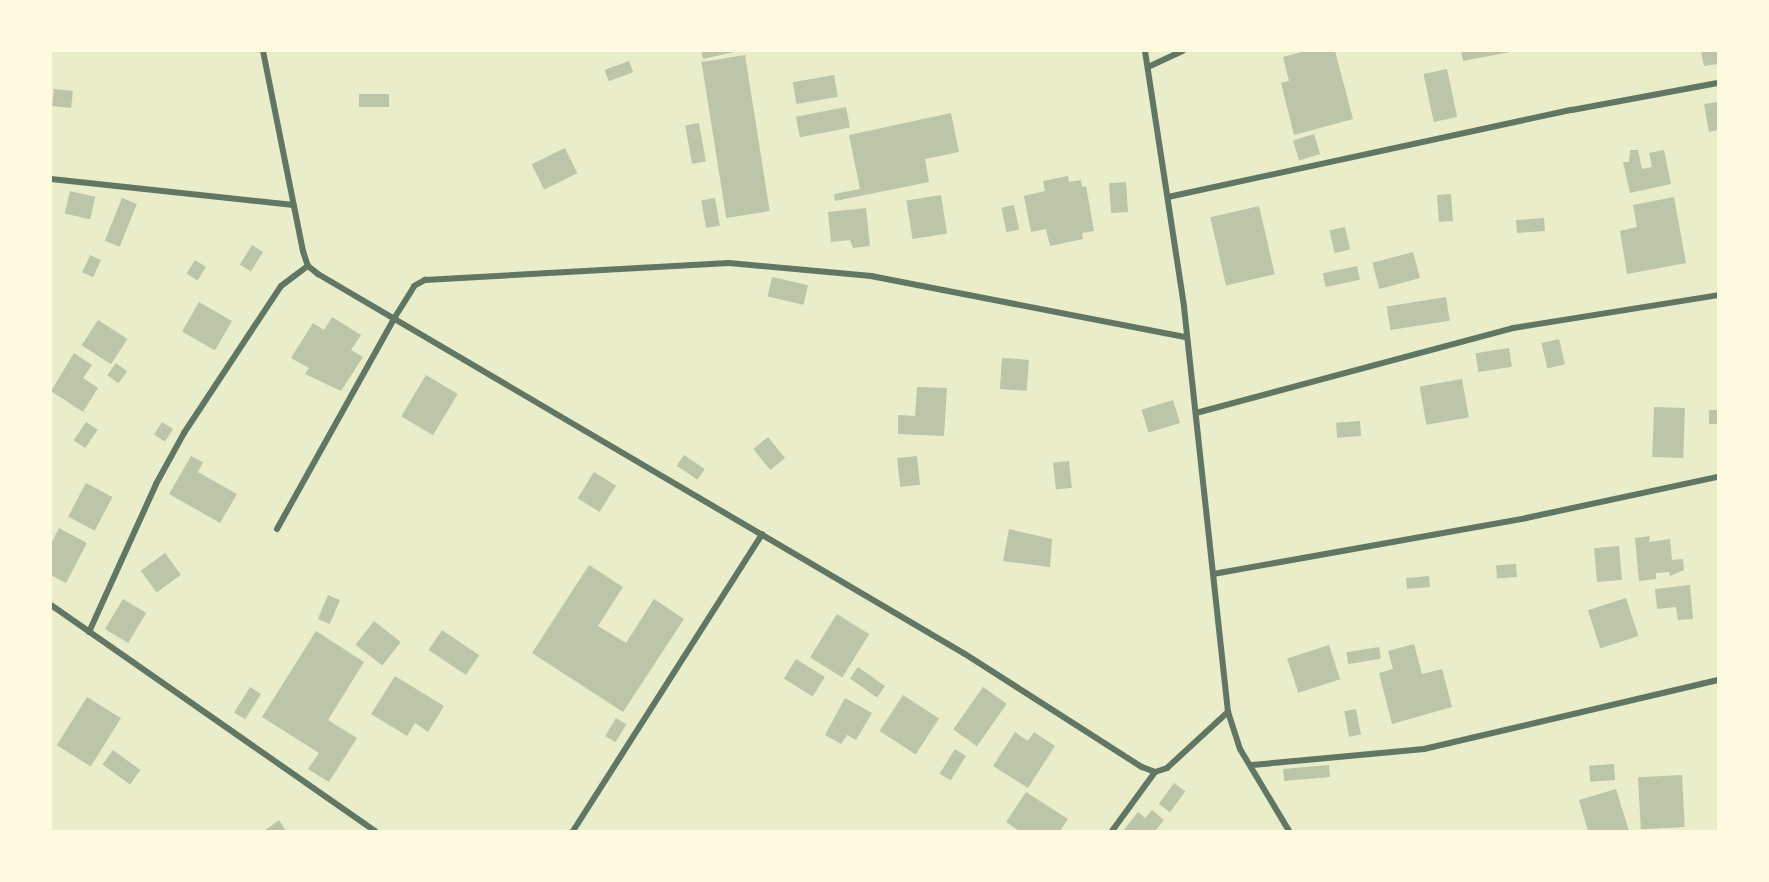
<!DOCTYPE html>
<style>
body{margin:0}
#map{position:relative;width:1769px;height:882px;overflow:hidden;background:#e9edc9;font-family:Bitter,serif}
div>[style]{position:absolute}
.building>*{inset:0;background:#bcc5a7;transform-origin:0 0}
.minor>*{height:6px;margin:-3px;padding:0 3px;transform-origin:3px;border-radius:3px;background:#617663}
span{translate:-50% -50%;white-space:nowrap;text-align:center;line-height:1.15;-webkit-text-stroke:4.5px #fefae0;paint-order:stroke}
.frame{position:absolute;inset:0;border:52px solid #fefae0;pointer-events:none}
</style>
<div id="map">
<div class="building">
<div style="clip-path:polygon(701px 51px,734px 51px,734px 52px,703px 59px)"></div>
<div style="clip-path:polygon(1305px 51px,1335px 51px,1353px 119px,1294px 135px,1281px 83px,1289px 81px,1283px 57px)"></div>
<div style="clip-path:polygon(1461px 51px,1510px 51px,1510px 52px,1463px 61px)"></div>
<div style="clip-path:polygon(1701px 51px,1718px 51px,1718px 64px,1704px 66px)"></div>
<div style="left:745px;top:55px;width:158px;height:44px;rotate:81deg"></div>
<div style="left:629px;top:61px;width:12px;height:26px;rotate:70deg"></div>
<div style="left:1447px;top:69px;width:49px;height:24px;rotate:78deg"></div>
<div style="left:834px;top:75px;width:22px;height:42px;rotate:80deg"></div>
<div style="left:54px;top:89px;width:19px;height:17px;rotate:6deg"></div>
<div style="left:359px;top:94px;width:30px;height:13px"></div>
<div style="clip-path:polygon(1718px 102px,1718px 130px,1709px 132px,1704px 104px)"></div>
<div style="left:846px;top:107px;width:21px;height:51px;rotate:79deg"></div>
<div style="clip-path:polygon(951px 113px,959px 152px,925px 159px,929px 182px,835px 201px,834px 194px,860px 189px,849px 135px)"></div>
<div style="left:699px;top:123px;width:39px;height:14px;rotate:80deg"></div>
<div style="left:1314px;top:134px;width:21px;height:22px;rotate:73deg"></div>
<div style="left:565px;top:148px;width:28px;height:37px;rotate:64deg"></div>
<div style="clip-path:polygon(1630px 150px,1638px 150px,1642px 169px,1652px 167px,1649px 153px,1664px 150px,1671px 184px,1630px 193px,1623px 162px,1629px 162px)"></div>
<div style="clip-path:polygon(1068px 176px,1069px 182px,1081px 180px,1082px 187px,1086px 186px,1094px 231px,1082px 233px,1083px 239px,1050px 246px,1046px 229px,1031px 232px,1024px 196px,1045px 191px,1043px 181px)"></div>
<div style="left:1126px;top:182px;width:30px;height:17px;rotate:86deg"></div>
<div style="left:70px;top:191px;width:26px;height:23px;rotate:13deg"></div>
<div style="left:1451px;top:194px;width:27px;height:14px;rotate:86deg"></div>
<div style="left:941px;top:195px;width:39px;height:35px;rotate:81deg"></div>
<div style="clip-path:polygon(1674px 197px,1686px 263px,1627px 274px,1620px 231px,1637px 227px,1633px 205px)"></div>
<div style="left:122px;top:198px;width:16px;height:46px;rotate:22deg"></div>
<div style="left:715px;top:198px;width:28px;height:14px;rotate:80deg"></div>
<div style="left:1014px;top:205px;width:25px;height:13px;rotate:78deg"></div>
<div style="left:1259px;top:206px;width:70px;height:50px;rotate:77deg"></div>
<div style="clip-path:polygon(866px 208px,870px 246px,853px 248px,850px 240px,831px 242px,828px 212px)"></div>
<div style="left:1544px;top:218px;width:13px;height:28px;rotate:86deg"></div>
<div style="left:1345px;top:227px;width:23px;height:16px;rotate:77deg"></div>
<div style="left:252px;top:245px;width:13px;height:23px;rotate:32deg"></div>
<div style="left:1413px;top:252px;width:27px;height:42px;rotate:75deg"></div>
<div style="left:90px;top:255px;width:12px;height:19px;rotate:24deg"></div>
<div style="left:195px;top:260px;width:13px;height:16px;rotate:32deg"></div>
<div style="left:1357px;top:266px;width:14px;height:35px;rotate:78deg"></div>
<div style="left:772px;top:277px;width:37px;height:20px;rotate:13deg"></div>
<div style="left:1446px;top:297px;width:24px;height:60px;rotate:81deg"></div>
<div style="left:199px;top:302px;width:38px;height:34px;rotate:30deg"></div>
<div style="clip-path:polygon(332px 317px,361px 335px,351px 350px,363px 357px,341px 391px,305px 374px,309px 368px,291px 358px,313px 323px,324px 330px)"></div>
<div style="left:98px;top:320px;width:35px;height:30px;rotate:33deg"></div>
<div style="left:1559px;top:339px;width:26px;height:18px;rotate:77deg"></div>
<div style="left:1509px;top:348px;width:19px;height:34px;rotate:81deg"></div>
<div style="clip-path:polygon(74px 353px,92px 365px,83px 378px,98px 388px,83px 412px,51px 391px)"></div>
<div style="left:1002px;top:358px;width:27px;height:31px;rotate:4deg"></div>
<div style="left:116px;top:363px;width:14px;height:15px;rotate:36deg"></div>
<div style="left:426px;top:375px;width:37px;height:48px;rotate:31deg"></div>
<div style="left:1462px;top:379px;width:39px;height:43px;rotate:80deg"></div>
<div style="clip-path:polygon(917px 387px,947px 388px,944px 436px,898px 434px,898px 415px,915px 416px)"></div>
<div style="left:1173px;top:400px;width:24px;height:33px;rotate:73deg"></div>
<div style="left:1654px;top:407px;width:31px;height:50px;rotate:2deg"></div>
<div style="left:1718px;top:410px;width:14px;height:9px;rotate:90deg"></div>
<div style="left:1360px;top:421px;width:15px;height:24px;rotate:86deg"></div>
<div style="left:86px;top:422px;width:14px;height:22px;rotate:34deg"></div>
<div style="left:162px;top:422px;width:13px;height:15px;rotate:32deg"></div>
<div style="left:768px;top:437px;width:27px;height:19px;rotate:51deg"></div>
<div style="left:684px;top:455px;width:25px;height:13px;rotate:34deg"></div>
<div style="clip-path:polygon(191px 456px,203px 462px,198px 472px,237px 494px,220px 523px,169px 494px)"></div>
<div style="left:917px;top:456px;width:29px;height:20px;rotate:84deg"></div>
<div style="left:1069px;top:461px;width:27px;height:16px;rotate:84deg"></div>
<div style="left:594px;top:472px;width:26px;height:31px;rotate:32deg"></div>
<div style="left:86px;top:483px;width:30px;height:38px;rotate:28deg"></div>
<div style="clip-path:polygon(59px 528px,87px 543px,66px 583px,51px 575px,51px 544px)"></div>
<div style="clip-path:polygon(1009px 529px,1052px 539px,1050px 567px,1003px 561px)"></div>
<div style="clip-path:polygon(1650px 536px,1649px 542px,1670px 539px,1672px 560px,1683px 559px,1684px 570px,1670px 576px,1669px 572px,1656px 573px,1656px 579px,1639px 581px,1635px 538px)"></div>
<div style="left:1619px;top:546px;width:34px;height:25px;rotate:85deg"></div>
<div style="left:165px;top:553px;width:27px;height:30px;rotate:54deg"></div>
<div style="left:1516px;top:564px;width:13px;height:20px;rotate:86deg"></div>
<div style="clip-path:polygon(589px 565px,623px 587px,598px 626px,626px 643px,654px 599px,684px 619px,623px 712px,532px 653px)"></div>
<div style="left:1429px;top:576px;width:11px;height:23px;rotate:85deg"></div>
<div style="clip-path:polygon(1690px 585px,1693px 619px,1678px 620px,1676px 607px,1657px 609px,1655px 589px)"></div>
<div style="left:328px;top:595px;width:13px;height:26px;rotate:23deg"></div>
<div style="left:1626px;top:598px;width:40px;height:40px;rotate:72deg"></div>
<div style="left:123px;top:599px;width:27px;height:35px;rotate:31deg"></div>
<div style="left:837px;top:614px;width:38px;height:51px;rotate:32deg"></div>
<div style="left:374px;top:621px;width:34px;height:30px;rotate:38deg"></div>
<div style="left:442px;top:630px;width:45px;height:24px;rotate:34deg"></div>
<div style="clip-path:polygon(316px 631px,364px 662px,328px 720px,357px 738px,329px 782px,308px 769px,319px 753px,262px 717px)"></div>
<div style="clip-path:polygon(1414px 644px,1422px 674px,1442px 669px,1452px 707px,1392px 724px,1379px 673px,1393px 669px,1388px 651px)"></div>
<div style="left:1329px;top:645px;width:36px;height:44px;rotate:72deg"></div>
<div style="left:1379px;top:647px;width:12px;height:33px;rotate:81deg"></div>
<div style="left:796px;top:659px;width:34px;height:23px;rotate:32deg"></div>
<div style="left:858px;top:667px;width:33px;height:14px;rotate:35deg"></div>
<div style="clip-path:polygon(395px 676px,444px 706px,428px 732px,415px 723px,407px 736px,371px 714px)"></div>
<div style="left:250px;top:687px;width:13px;height:30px;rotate:32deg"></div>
<div style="left:983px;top:687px;width:29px;height:52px;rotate:35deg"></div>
<div style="left:903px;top:695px;width:43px;height:43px;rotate:33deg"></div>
<div style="left:87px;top:697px;width:40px;height:57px;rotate:32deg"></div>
<div style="clip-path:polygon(845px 698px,872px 713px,856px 740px,847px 735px,841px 744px,825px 735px)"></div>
<div style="left:1356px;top:709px;width:26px;height:12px;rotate:79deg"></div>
<div style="left:616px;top:718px;width:12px;height:21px;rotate:31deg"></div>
<div style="clip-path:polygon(1015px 732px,1028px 741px,1034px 732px,1055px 746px,1028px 788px,993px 766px)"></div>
<div style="left:955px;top:749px;width:13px;height:29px;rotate:32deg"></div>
<div style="left:113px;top:750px;width:34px;height:18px;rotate:36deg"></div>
<div style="left:1614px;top:764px;width:16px;height:25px;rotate:86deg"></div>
<div style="left:1329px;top:765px;width:12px;height:46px;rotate:85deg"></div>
<div style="left:1682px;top:775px;width:52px;height:44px;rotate:87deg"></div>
<div style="left:1174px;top:783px;width:14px;height:26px;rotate:36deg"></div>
<div style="clip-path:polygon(1616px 789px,1629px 831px,1588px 831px,1579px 800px)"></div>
<div style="clip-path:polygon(1026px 792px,1068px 819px,1060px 831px,1019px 831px,1006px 822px)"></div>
<div style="clip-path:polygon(1152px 810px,1164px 820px,1155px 831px,1123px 831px,1138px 812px,1145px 818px)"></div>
<div style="clip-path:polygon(279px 820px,286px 831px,264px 831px)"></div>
</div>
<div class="minor">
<div style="left:263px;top:51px;width:204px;rotate:78.7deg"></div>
<div style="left:303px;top:251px;width:16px;rotate:72deg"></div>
<div style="left:308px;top:266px;width:13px;rotate:39deg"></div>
<div style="left:318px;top:274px;width:750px;rotate:30.43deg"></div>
<div style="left:965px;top:654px;width:210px;rotate:32.6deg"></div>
<div style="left:1142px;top:767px;width:14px;rotate:21deg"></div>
<div style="left:1155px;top:772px;width:13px;rotate:-18deg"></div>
<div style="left:1167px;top:768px;width:83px;rotate:-42.6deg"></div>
<div style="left:1145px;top:51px;width:259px;rotate:81.3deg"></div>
<div style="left:1184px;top:307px;width:407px;rotate:83.8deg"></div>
<div style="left:1228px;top:712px;width:39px;rotate:72deg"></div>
<div style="left:1240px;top:749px;width:96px;rotate:59.1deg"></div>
<div style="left:1148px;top:67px;width:38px;rotate:-25deg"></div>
<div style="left:51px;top:179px;width:244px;rotate:6.1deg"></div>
<div style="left:1168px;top:197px;width:413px;rotate:-12.2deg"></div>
<div style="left:1572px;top:110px;width:148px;rotate:-10.5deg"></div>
<div style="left:1196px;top:413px;width:328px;rotate:-15deg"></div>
<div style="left:1513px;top:328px;width:208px;rotate:-9.1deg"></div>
<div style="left:277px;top:529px;width:243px;rotate:-60.9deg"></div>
<div style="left:395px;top:317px;width:36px;rotate:-58deg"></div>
<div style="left:414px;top:286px;width:13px;rotate:-29deg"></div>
<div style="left:425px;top:280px;width:304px;rotate:-3.2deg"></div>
<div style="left:729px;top:263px;width:143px;rotate:5.2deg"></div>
<div style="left:871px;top:276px;width:321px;rotate:11deg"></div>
<div style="left:1213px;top:574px;width:318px;rotate:-10.1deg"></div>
<div style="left:1526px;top:518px;width:196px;rotate:-12.1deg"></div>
<div style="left:51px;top:605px;width:395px;rotate:34.9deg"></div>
<div style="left:89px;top:632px;width:162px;rotate:-65.6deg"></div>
<div style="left:156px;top:484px;width:58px;rotate:-61.2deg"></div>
<div style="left:184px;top:433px;width:176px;rotate:-56.6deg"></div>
<div style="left:281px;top:286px;width:34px;rotate:-37deg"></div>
<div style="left:1252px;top:765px;width:173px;rotate:-5.3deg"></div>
<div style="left:1424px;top:749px;width:302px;rotate:-13.2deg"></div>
<div style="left:573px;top:831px;width:352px;rotate:-57.5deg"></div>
<div style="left:1112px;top:831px;width:73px;rotate:-53.9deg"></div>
</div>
<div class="frame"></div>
</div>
